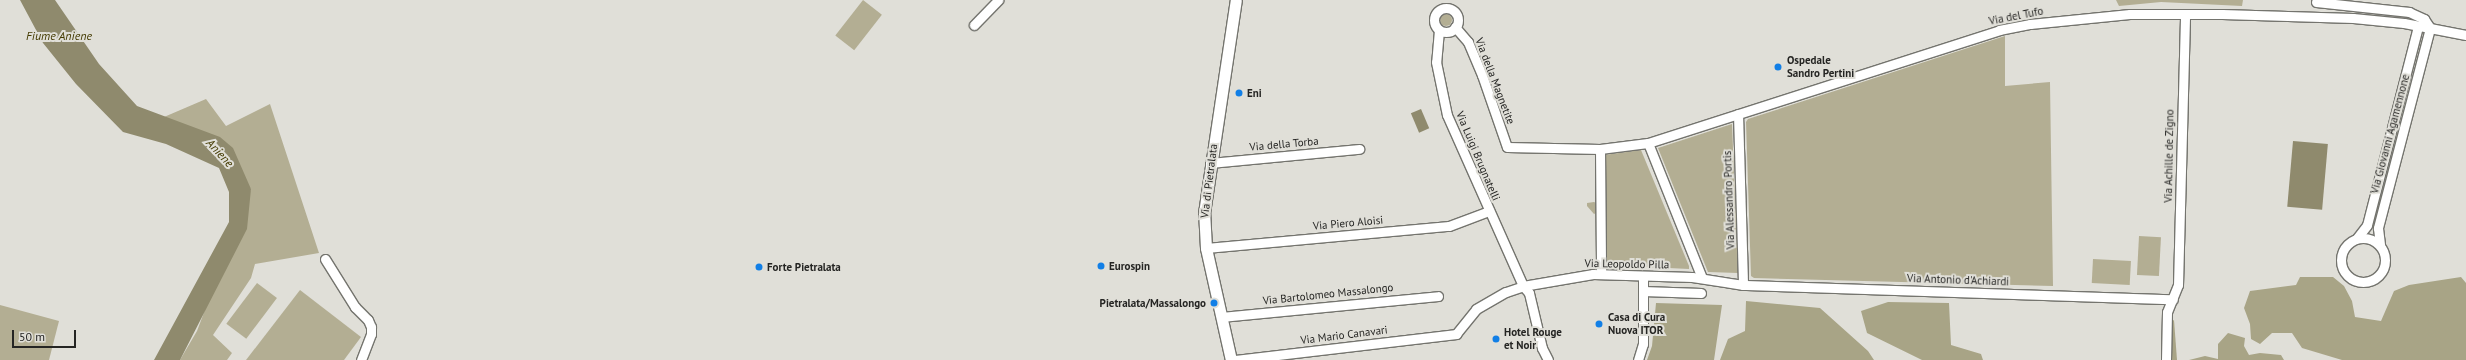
<!DOCTYPE html>
<style>
body{margin:0}
#map{position:relative;width:2466px;height:360px;overflow:hidden;background:#e0dfd8;font-family:"PT Sans",sans-serif}
div>[style]{position:absolute}
.green>*{inset:0;background:#b3ae93;transform-origin:0 0}
.round{border-radius:50%}
.forest>*{inset:0;background:#a8a486}
.water>*{inset:0;background:#8f8a6d;transform-origin:0 0}
.roads{filter:drop-shadow(1px 0 #74746e) drop-shadow(-1px 0 #74746e) drop-shadow(0 1px #74746e) drop-shadow(0 -1px #74746e)}
.minor>*{height:9px;margin:-4.5px;padding:0 4.5px;transform-origin:4.5px;border-radius:4.5px;background:#fff}
.minor>.ring{margin:-4.5px;padding:0;box-sizing:content-box;background:none;border:9px solid #fff;border-radius:50%}
.tertiary>*{height:11px;margin:-5.5px;padding:0 5.5px;transform-origin:5.5px;border-radius:5.5px;background:#fff}
.dots>*{width:11px;height:11px;translate:-50% -50%;box-sizing:border-box;border:2px solid #e0dfd8;border-radius:50%}
span{translate:-50% -50%;white-space:nowrap;text-align:center;line-height:1.15;-webkit-text-stroke:4px #e0dfd8;paint-order:stroke}
.street-label{font-size:11px;color:#252523}
.poi-label{font-size:11px;color:#252523;font-weight:700}
.left{translate:0 -50%;text-align:left}
.right{translate:-100% -50%;text-align:right}
.water-label{font-size:12px;color:#433a00;font-style:italic}
.scale{position:absolute;left:12px;top:330px;width:64px;height:18px;box-sizing:border-box;border:2px solid #252523;border-top:0;padding-left:5px;font-size:12px;line-height:14px;white-space:nowrap;color:#252523;-webkit-text-stroke:3px #e0dfd8;paint-order:stroke}
</style>
<div id="map">
<div class="green">
<div style="left:863px;top:0;width:24px;height:45px;rotate:38deg"></div>
<div style="clip-path:polygon(2116px 0,2243px 0,2242px 6px,2161px 2px,2119px 6px)"></div>
<div class="round" style="left:1440px;top:14px;width:12px;height:12px"></div>
<div style="clip-path:polygon(2005px 36px,2005px 86px,2050px 82px,2053px 286px,1754px 278px,1751px 276px,1746px 122px,1748px 119px)"></div>
<div style="clip-path:polygon(206px 99px,226px 126px,270px 104px,319px 253px,255px 264px,251px 278px,213px 335px,232px 353px,227px 360px,180px 360px,197px 331px,251px 189px,180px 123px,164px 117px)"></div>
<div style="clip-path:polygon(1732px 124px,1738px 273px,1708px 272px,1658px 148px)"></div>
<div style="clip-path:polygon(1641px 150px,1689px 266px,1689px 269px,1607px 265px,1604px 155px)"></div>
<div style="clip-path:polygon(1594px 202px,1596px 203px,1596px 213px,1594px 214px,1587px 206px,1587px 203px)"></div>
<div style="left:2139px;top:236px;width:22px;height:39px;rotate:3deg"></div>
<div style="left:2093px;top:259px;width:38px;height:24px;rotate:3deg"></div>
<div style="left:257px;top:283px;width:25px;height:51px;rotate:37deg"></div>
<div style="clip-path:polygon(300px 290px,361px 337px,344px 360px,246px 360px)"></div>
<div style="clip-path:polygon(0 305px,59px 321px,49px 360px,0 360px)"></div>
</div>
<div class="forest">
<div style="clip-path:polygon(2300px 277px,2333px 277px,2344px 286px,2352px 301px,2355px 317px,2381px 321px,2394px 291px,2409px 285px,2461px 277px,2466px 283px,2466px 360px,2342px 360px,2302px 348px,2292px 333px,2272px 333px,2260px 344px,2251px 339px,2250px 324px,2244px 308px,2250px 291px,2296px 285px)"></div>
<div style="clip-path:polygon(1746px 301px,1820px 308px,1868px 351px,1874px 360px,1720px 360px,1728px 339px,1745px 331px)"></div>
<div style="clip-path:polygon(1888px 302px,1949px 303px,1951px 345px,1981px 354px,1983px 360px,1922px 360px,1867px 333px,1861px 311px)"></div>
<div style="clip-path:polygon(1656px 303px,1722px 305px,1714px 360px,1647px 360px,1652px 346px)"></div>
<div style="clip-path:polygon(2174px 320px,2177px 360px,2168px 360px,2169px 323px)"></div>
<div style="clip-path:polygon(2228px 333px,2245px 338px,2244px 346px,2249px 355px,2260px 353px,2281px 355px,2284px 360px,2189px 360px,2205px 356px,2218px 359px,2218px 344px)"></div>
</div>
<div class="water">
<div style="clip-path:polygon(20px 0,55px 0,99px 64px,137px 106px,220px 137px,233px 148px,251px 189px,247px 229px,180px 360px,154px 360px,229px 222px,229px 192px,219px 168px,166px 144px,123px 132px,76px 84px,43px 43px)"></div>
<div style="left:1421px;top:109px;width:21px;height:11px;rotate:67deg"></div>
<div style="left:2293px;top:141px;width:35px;height:66px;rotate:5deg"></div>
</div>
<div class="roads">
<div class="minor">
<div style="left:2316px;top:2px;width:94px;rotate:6.1deg"></div>
<div style="left:2409px;top:12px;width:17px;rotate:25deg"></div>
<div style="left:2424px;top:19px;width:11px;rotate:56deg"></div>
<div style="left:2430px;top:28px;width:207px;rotate:104.6deg"></div>
<div style="left:2378px;top:228px;width:17px;rotate:83deg"></div>
<div class="ring" style="left:1434px;top:8px;width:15px;height:15px"></div>
<div style="left:974px;top:25px;width:35px;rotate:-46deg"></div>
<div style="left:1455px;top:27px;width:20px;rotate:49deg"></div>
<div style="left:1468px;top:42px;width:36px;rotate:67deg"></div>
<div style="left:1482px;top:75px;width:76px;rotate:70.9deg"></div>
<div style="left:1507px;top:147px;width:93px;rotate:1.2deg"></div>
<div style="left:1600px;top:149px;width:48px;rotate:-7.1deg"></div>
<div style="left:1439px;top:30px;width:32px;rotate:95deg"></div>
<div style="left:1436px;top:62px;width:54px;rotate:78.3deg"></div>
<div style="left:1447px;top:115px;width:187px;rotate:66deg"></div>
<div style="left:1523px;top:286px;width:9px;rotate:49deg"></div>
<div style="left:1529px;top:293px;width:57px;rotate:76.7deg"></div>
<div style="left:1542px;top:348px;width:13px;rotate:63deg"></div>
<div style="left:1738px;top:114px;width:171px;rotate:88.3deg"></div>
<div style="left:1600px;top:149px;width:125px;rotate:89.5deg"></div>
<div style="left:1210px;top:163px;width:150px;rotate:-5.4deg"></div>
<div class="ring" style="left:2341px;top:238px;width:35px;height:35px"></div>
<div style="left:2357px;top:238px;width:16px;rotate:-52deg"></div>
<div style="left:2367px;top:225px;width:204px;rotate:-75.6deg"></div>
<div style="left:1206px;top:248px;width:244px;rotate:-5.2deg"></div>
<div style="left:1449px;top:226px;width:43px;rotate:-20.6deg"></div>
<div style="left:325px;top:259px;width:57px;rotate:58deg"></div>
<div style="left:355px;top:307px;width:18px;rotate:45deg"></div>
<div style="left:368px;top:320px;width:8px;rotate:67deg"></div>
<div style="left:371px;top:327px;width:7px;rotate:90deg"></div>
<div style="left:371px;top:334px;width:28px;rotate:111deg"></div>
<div style="left:1702px;top:278px;width:145px;rotate:-111.8deg"></div>
<div style="left:1648px;top:143px;width:369px;rotate:-17.8deg"></div>
<div style="left:1999px;top:30px;width:32px;rotate:-11deg"></div>
<div style="left:2030px;top:24px;width:100px;rotate:-5.7deg"></div>
<div style="left:2130px;top:14px;width:92px"></div>
<div style="left:2222px;top:14px;width:131px;rotate:1.7deg"></div>
<div style="left:2353px;top:18px;width:51px;rotate:5.6deg"></div>
<div style="left:2404px;top:23px;width:63px;rotate:11deg"></div>
<div style="left:1643px;top:291px;width:58px;rotate:2deg"></div>
<div style="left:1221px;top:317px;width:218px;rotate:-5.5deg"></div>
<div style="left:1235px;top:360px;width:223px;rotate:-6.7deg"></div>
<div style="left:1456px;top:334px;width:32px;rotate:-51deg"></div>
<div style="left:1476px;top:309px;width:34px;rotate:-30deg"></div>
<div style="left:1506px;top:292px;width:18px;rotate:-19deg"></div>
<div style="left:1523px;top:286px;width:71px;rotate:-9.7deg"></div>
<div style="left:1593px;top:274px;width:99px;rotate:1.7deg"></div>
<div style="left:1692px;top:277px;width:52px;rotate:8.9deg"></div>
<div style="left:1743px;top:285px;width:430px;rotate:1.9deg"></div>
<div style="left:1638px;top:360px;width:17px;rotate:-73deg"></div>
<div style="left:1643px;top:344px;width:68px;rotate:-90deg"></div>
<div style="left:2166px;top:360px;width:48px;rotate:-88.8deg"></div>
<div style="left:2167px;top:312px;width:29px;rotate:-68deg"></div>
<div style="left:2178px;top:285px;width:271px;rotate:-88.5deg"></div>
</div>
<div class="tertiary">
<div style="left:1231px;top:360px;width:115px;rotate:-102.6deg"></div>
<div style="left:1206px;top:248px;width:35px;rotate:-93deg"></div>
<div style="left:1204px;top:213px;width:215px;rotate:-81.5deg"></div>
</div>
</div>
<div class="dots">
<div style="left:1778px;top:67px;background:#127fe6"></div>
<div style="left:1239px;top:93px;background:#127fe6"></div>
<div style="left:1101px;top:266px;background:#127fe6"></div>
<div style="left:759px;top:267px;background:#127fe6"></div>
<div style="left:1214px;top:303px;background:#127fe6"></div>
<div style="left:1599px;top:324px;background:#127fe6"></div>
<div style="left:1496px;top:339px;background:#127fe6"></div>
</div>
<div class="street-label">
<span style="left:2016px;top:16px;rotate:-11deg">Via del Tufo</span>
<span style="left:1495px;top:81px;rotate:69deg">Via della Magnetite</span>
<span style="left:2390px;top:134px;rotate:-75deg">Via Giovanni Agamennone</span>
<span style="left:1284px;top:144px;rotate:-5deg">Via della Torba</span>
<span style="left:1478px;top:156px;rotate:67deg">Via Luigi Brugnatelli</span>
<span style="left:2169px;top:156px;rotate:-89deg">Via Achille de Zigno</span>
<span style="left:1209px;top:181px;rotate:-83deg">Via di Pietralata</span>
<span style="left:1729px;top:200px;rotate:-92deg">Via Alessandro Portis</span>
<span style="left:1348px;top:223px;rotate:-5deg">Via Piero Aloisi</span>
<span style="left:1627px;top:264px;rotate:1deg">Via Leopoldo Pilla</span>
<span style="left:1958px;top:280px;rotate:2deg">Via Antonio d'Achiardi</span>
<span style="left:1328px;top:294px;rotate:-6deg">Via Bartolomeo Massalongo</span>
<span style="left:1344px;top:335px;rotate:-7deg">Via Mario Canavari</span>
</div>
<div class="poi-label">
<span class="left" style="left:1787px;top:67px">Ospedale<br>Sandro Pertini</span>
<span class="left" style="left:1247px;top:93px">Eni</span>
<span class="left" style="left:1109px;top:266px">Eurospin</span>
<span class="left" style="left:767px;top:267px">Forte Pietralata</span>
<span class="right" style="left:1206px;top:303px">Pietralata/Massalongo</span>
<span class="left" style="left:1608px;top:324px">Casa di Cura<br>Nuova ITOR</span>
<span class="left" style="left:1504px;top:339px">Hotel Rouge<br>et Noir</span>
</div>
<div class="water-label">
<span style="left:59px;top:36px">Fiume Aniene</span>
<span style="left:220px;top:153px;rotate:47deg">Aniene</span>
</div>
<div class="scale">50 m</div>
</div>
